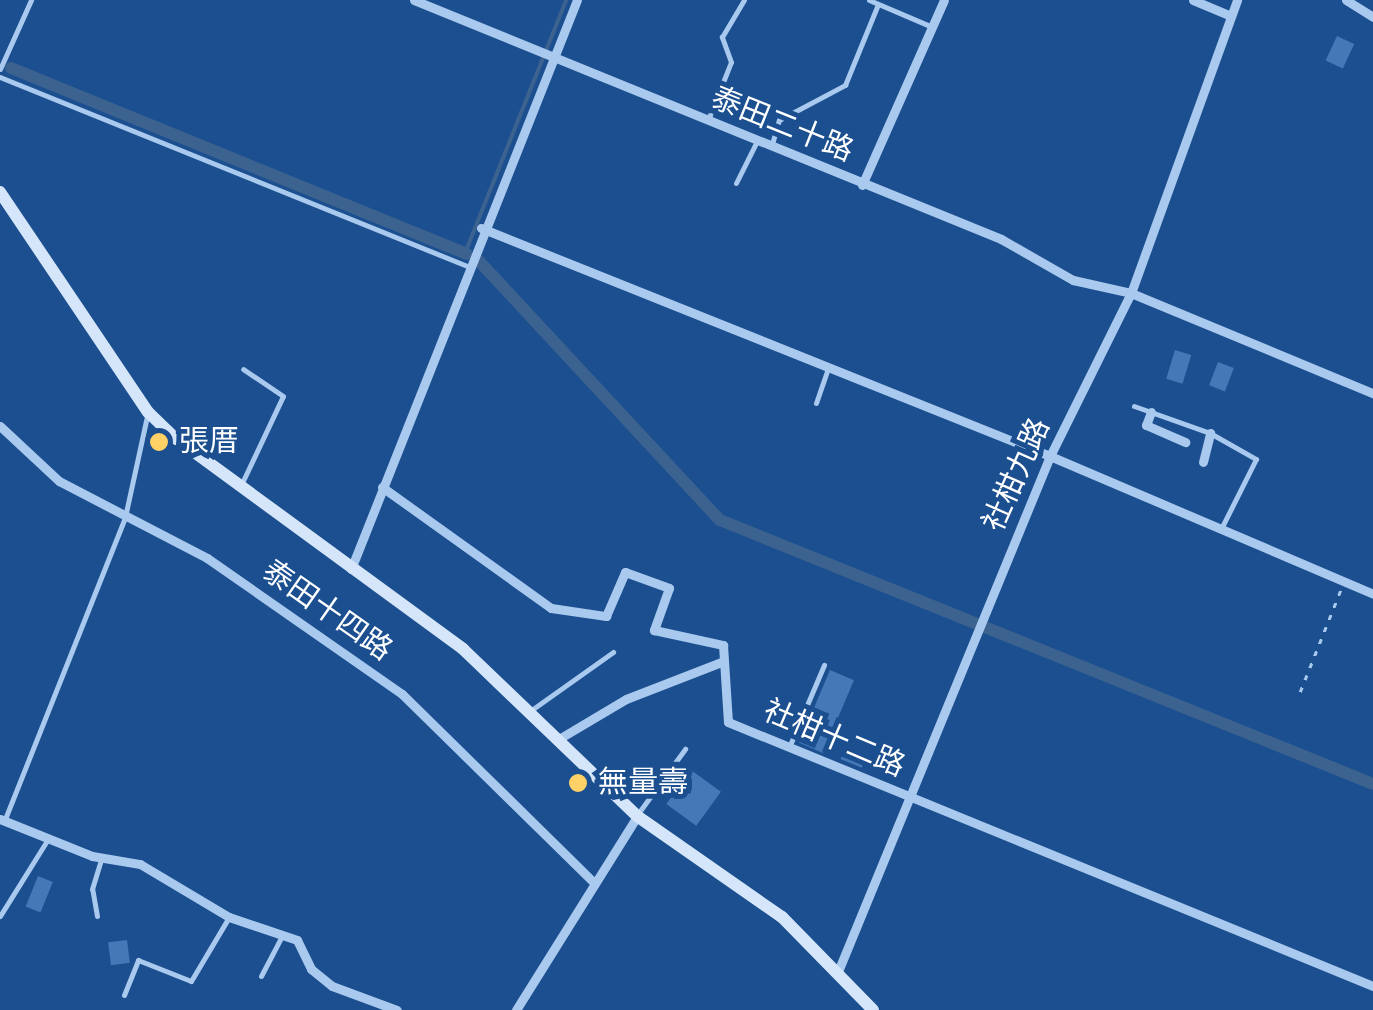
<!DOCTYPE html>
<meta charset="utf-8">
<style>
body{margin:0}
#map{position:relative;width:1373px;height:1010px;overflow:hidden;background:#1b4f8f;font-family:"Source Sans 3","Noto Sans TC",sans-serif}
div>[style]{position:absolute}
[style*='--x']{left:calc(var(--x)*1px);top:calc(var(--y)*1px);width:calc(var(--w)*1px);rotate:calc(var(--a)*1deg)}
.stream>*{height:4px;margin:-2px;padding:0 2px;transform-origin:2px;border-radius:2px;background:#3c6290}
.canal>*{height:12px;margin:-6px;padding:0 6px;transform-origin:6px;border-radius:6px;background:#3c6290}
.building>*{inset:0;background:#4478b7;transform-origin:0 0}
.path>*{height:2.5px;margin-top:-1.25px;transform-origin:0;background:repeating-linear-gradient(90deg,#a9c9ee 0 5px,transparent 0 13px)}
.lane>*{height:5px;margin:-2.5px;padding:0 2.5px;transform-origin:2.5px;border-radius:2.5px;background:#a9c9ee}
.street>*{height:9px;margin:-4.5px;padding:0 4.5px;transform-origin:4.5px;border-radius:4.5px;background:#a9c9ee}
.secondary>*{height:12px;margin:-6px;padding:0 6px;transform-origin:6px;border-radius:6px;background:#d6e6fa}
.dots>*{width:28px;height:28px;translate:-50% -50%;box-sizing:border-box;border:5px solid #1b4f8f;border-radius:50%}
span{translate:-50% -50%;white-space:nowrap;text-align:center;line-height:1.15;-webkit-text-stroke:10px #1b4f8f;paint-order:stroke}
.street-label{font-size:30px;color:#fff}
.poi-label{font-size:30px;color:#fff}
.left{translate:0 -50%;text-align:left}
</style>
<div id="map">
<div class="stream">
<div style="--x:465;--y:253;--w:272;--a:-68.2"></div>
</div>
<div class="canal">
<div style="--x:11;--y:68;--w:492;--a:22.2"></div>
<div style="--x:479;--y:261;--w:354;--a:47.1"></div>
<div style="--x:720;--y:520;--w:704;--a:22.01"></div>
</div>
<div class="building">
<div style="left:1337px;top:36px;width:19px;height:27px;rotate:25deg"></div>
<div style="left:1175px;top:350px;width:17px;height:30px;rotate:17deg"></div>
<div style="left:1218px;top:362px;width:17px;height:25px;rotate:21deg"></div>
<div style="left:830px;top:670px;width:26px;height:79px;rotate:23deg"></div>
<div style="left:846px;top:746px;width:23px;height:14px;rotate:23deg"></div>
<div style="left:691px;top:770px;width:37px;height:42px;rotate:36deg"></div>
<div style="left:38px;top:876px;width:16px;height:33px;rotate:22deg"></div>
<div style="left:127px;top:940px;width:23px;height:19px;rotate:83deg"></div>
</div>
<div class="path">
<div style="--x:1300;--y:692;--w:111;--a:-68.3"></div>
</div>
<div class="lane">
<div style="--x:869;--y:0;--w:66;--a:23.1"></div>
<div style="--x:0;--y:69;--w:76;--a:-65.8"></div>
<div style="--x:0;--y:77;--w:504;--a:22.03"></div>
<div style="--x:708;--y:120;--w:62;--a:-68.4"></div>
<div style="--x:731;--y:62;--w:27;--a:-110"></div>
<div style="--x:722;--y:37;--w:43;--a:-59.3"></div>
<div style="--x:772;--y:144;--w:25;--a:-74"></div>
<div style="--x:779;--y:120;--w:75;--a:-27.9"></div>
<div style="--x:845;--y:85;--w:87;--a:-67.8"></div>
<div style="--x:736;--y:183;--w:47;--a:-63.4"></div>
<div style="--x:816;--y:403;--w:36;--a:-71"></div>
<div style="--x:1134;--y:406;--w:81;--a:19.6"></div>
<div style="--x:1210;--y:433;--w:53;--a:29.5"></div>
<div style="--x:1256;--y:459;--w:76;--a:116.6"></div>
<div style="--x:241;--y:485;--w:98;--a:-64.7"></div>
<div style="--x:283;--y:396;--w:48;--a:-146"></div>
<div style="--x:530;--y:711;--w:102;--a:-35.4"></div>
<div style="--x:790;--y:745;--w:87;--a:-67"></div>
<div style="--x:637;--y:815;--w:82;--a:-54"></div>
<div style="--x:5;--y:819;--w:325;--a:-68.3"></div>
<div style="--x:125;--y:517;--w:103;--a:-77.7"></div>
<div style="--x:0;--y:916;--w:91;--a:-58.1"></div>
<div style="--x:97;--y:916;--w:27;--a:-100"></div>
<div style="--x:92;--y:889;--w:34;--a:-73"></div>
<div style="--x:261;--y:976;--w:47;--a:-62.4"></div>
<div style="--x:124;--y:995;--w:38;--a:-68"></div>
<div style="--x:138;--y:960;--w:57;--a:21.6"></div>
<div style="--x:191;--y:981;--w:74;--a:-59.3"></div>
</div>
<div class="street">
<div style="--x:414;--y:0;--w:634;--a:22.15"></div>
<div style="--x:1001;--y:239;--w:83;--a:29.7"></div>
<div style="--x:1073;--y:280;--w:59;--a:12.6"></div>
<div style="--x:1131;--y:293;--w:262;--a:22.5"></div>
<div style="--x:1193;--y:0;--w:41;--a:22.8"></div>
<div style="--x:1346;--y:0;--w:32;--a:32"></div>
<div style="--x:862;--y:185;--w:202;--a:-66.1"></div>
<div style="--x:481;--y:228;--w:613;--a:21.84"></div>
<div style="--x:1050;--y:456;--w:351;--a:23.1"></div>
<div style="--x:1151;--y:412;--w:14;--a:111"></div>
<div style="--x:1146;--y:425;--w:43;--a:23.6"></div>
<div style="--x:0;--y:426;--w:81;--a:43"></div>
<div style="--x:59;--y:481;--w:167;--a:27.5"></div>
<div style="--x:207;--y:558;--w:238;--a:34.9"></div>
<div style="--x:402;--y:694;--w:267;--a:44.5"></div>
<div style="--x:1203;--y:462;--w:30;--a:-76"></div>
<div style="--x:382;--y:487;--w:208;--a:35.6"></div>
<div style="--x:551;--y:608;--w:56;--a:8.3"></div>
<div style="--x:606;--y:616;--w:48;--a:-66.6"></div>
<div style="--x:625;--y:572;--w:47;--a:20"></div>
<div style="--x:669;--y:588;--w:45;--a:109.7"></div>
<div style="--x:654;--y:630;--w:71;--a:12.3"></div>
<div style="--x:723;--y:645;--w:77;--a:86.3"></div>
<div style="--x:728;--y:722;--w:697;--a:22.26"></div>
<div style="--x:351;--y:569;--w:612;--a:-68.34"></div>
<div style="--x:557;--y:740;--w:80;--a:-30.7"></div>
<div style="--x:626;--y:699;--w:105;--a:-21.2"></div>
<div style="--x:0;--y:819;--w:99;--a:21.9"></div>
<div style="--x:92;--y:856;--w:49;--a:9.5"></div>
<div style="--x:140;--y:864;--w:104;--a:30.8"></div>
<div style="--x:229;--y:917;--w:72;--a:18.7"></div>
<div style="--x:297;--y:940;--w:32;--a:64"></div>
<div style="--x:311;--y:969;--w:27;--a:39"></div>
<div style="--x:332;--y:986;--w:69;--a:20.3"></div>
<div style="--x:839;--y:969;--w:555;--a:-67.64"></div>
<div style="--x:1050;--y:456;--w:182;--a:-63.6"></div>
<div style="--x:1131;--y:293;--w:312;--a:-70.1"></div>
<div style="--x:516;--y:1010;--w:229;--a:-58"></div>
</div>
<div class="secondary">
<div style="--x:0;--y:192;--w:265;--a:56.1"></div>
<div style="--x:148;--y:412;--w:37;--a:44"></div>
<div style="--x:175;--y:438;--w:357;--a:36.2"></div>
<div style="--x:463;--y:649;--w:241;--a:43.8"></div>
<div style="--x:637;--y:816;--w:177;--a:34.9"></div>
<div style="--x:782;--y:917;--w:130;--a:45.6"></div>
</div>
<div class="dots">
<div style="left:159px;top:442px;background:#ffd166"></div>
<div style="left:578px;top:783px;background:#ffd166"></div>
</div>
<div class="street-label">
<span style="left:782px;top:125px;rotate:22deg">泰田二十路</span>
<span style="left:1017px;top:475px;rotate:-66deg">社柑九路</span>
<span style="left:327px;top:611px;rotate:35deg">泰田十四路</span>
<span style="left:834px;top:739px;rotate:23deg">社柑十二路</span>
</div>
<div class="poi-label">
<span class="left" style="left:179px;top:442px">張厝</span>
<span class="left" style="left:598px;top:783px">無量壽</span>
</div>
</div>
